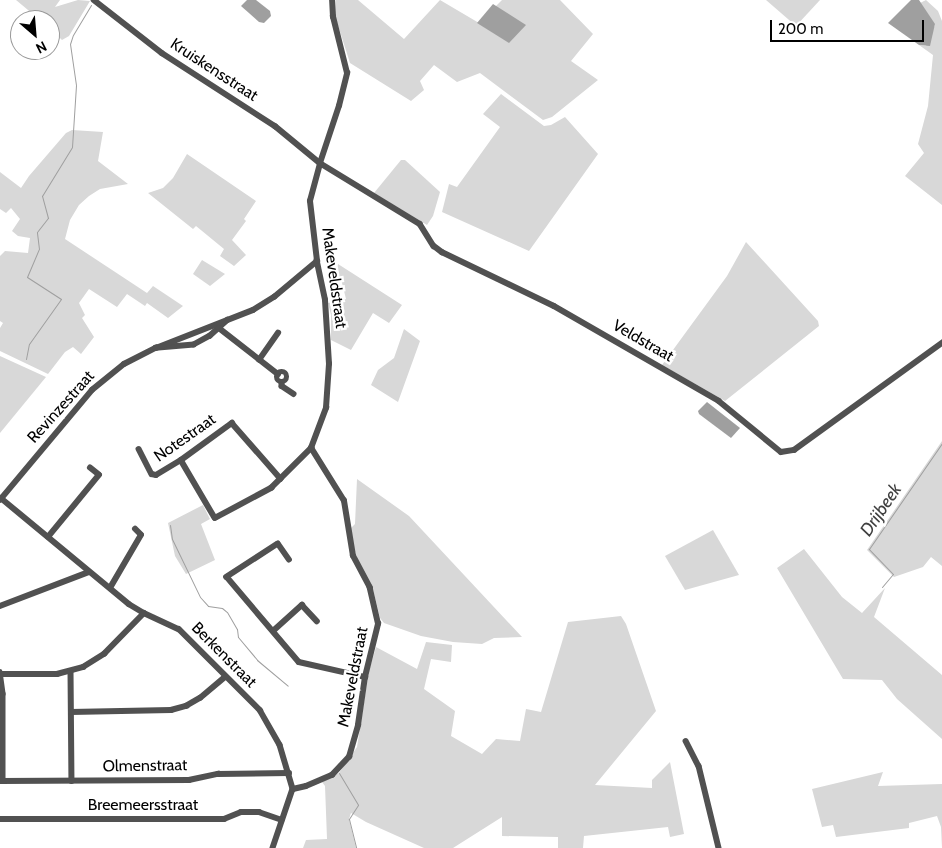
<!DOCTYPE html>
<style>
body{margin:0}
#map{position:relative;width:942px;height:848px;overflow:hidden;background:#fff;font-family:Cabin,sans-serif}
div>[style]{position:absolute}
[style*='--x']{left:calc(var(--x)*1px);top:calc(var(--y)*1px);width:calc(var(--w)*1px);rotate:calc(var(--a)*1deg)}
.green>*{inset:0;background:#d8d8d8}
.water>*{inset:0;background:#9f9f9f}
.stream>*{height:1px;margin:-0.5px;padding:0 0.5px;transform-origin:0.5px;border-radius:0.5px;background:#9f9f9f}
.street>*{height:5.5px;margin:-2.75px;padding:0 2.75px;transform-origin:2.75px;border-radius:2.75px;background:#515151}
.street>.ring{margin:-2.75px;padding:0;box-sizing:content-box;background:none;border:5.5px solid #515151;border-radius:50%}
span{translate:-50% -50%;white-space:nowrap;text-align:center;line-height:1.15;-webkit-text-stroke:5px #fff;paint-order:stroke}
.street-label{font-size:16px;color:#000}
.water-label{font-size:18px;color:#404040;font-style:italic}
.north{position:absolute;left:10px;top:10px;width:50px;height:50px;box-sizing:border-box;background:#fff;border:1px solid #999;border-radius:50%;rotate:153deg;font-size:14px;font-weight:700;line-height:20px;text-align:center;color:#000}
.north::after{content:'';display:block;margin:auto;width:18px;height:22px;background:#000;clip-path:polygon(50% 0,100% 100%,50% 72%,0 100%)}
.scale{position:absolute;left:770px;top:20px;width:154px;height:22px;box-sizing:border-box;border:2px solid #000;border-top:0;padding-left:6px;font-size:15px;line-height:18px;white-space:nowrap;color:#000;-webkit-text-stroke:4px #fff;paint-order:stroke}
</style>
<div id="map">
<div class="green">
<div style="clip-path:polygon(16px 0,60px 0,55px 7px,78px 0,90px 1px,69px 36px,62px 40px,50px 28px,50px 20px,40px 20px)"></div>
<div style="clip-path:polygon(336px 0,358px 0,404px 39px,440px 0,479px 23px,502px 0,560px 0,593px 34px,571px 61px,598px 80px,552px 117px,543px 120px,480px 73px,457px 82px,434px 65px,420px 81px,424px 90px,411px 101px,350px 63px,335px 16px)"></div>
<div style="clip-path:polygon(766px 0,820px 0,796px 26px)"></div>
<div style="clip-path:polygon(926px 0,938px 11px,942px 21px,942px 205px,905px 176px,924px 153px,918px 144px,928px 106px,933px 55px,919px 45px,926px 46px,935px 25px,920px 3px)"></div>
<div style="clip-path:polygon(501px 94px,544px 126px,551px 125px,565px 117px,598px 154px,529px 251px,442px 212px,449px 184px,457px 187px,500px 127px,483px 114px)"></div>
<div style="clip-path:polygon(72px 130px,103px 132px,98px 161px,128px 184px,100px 189px,89px 196px,79px 205px,70px 220px,65px 239px,147px 293px,153px 286px,183px 306px,168px 318px,147px 303px,145px 306px,127px 294px,117px 307px,89px 289px,79px 303px,85px 315px,82px 318px,94px 337px,81px 354px,73px 347px,65px 352px,48px 374px,0 351px,0 328px,3px 323px,0 321px,0 256px,5px 251px,28px 253px,30px 238px,18px 236px,12px 231px,20px 219px,11px 208px,6px 213px,0 209px,0 172px,21px 188px,29px 176px,66px 133px)"></div>
<div style="clip-path:polygon(187px 154px,256px 201px,244px 219px,246px 221px,232px 240px,246px 255px,234px 266px,220px 256px,224px 249px,196px 226px,193px 229px,148px 193px,163px 188px,173px 178px)"></div>
<div style="clip-path:polygon(401px 160px,405px 160px,440px 192px,433px 216px,427px 225px,374px 193px)"></div>
<div style="clip-path:polygon(746px 242px,818px 321px,819px 326px,725px 401px,662px 365px,727px 276px)"></div>
<div style="clip-path:polygon(202px 260px,225px 274px,210px 286px,193px 274px)"></div>
<div style="clip-path:polygon(338px 264px,402px 305px,389px 323px,373px 313px,351px 350px,331px 340px,331px 315px,328px 303px,346px 299px,341px 279px,335px 274px)"></div>
<div style="clip-path:polygon(404px 329px,420px 341px,398px 402px,371px 385px,378px 370px,394px 358px)"></div>
<div style="clip-path:polygon(0 356px,46px 377px,0 433px)"></div>
<div style="clip-path:polygon(942px 441px,942px 566px,931px 557px,923px 567px,894px 577px,867px 550px)"></div>
<div style="clip-path:polygon(357px 479px,409px 516px,522px 637px,494px 638px,482px 644px,453px 642px,421px 636px,384px 623px,380px 618px,373px 589px,358px 562px,354px 548px,351px 528px,355px 524px)"></div>
<div style="clip-path:polygon(203px 505px,210px 519px,201px 524px,215px 560px,186px 574px,175px 556px,168px 523px)"></div>
<div style="clip-path:polygon(713px 530px,739px 575px,685px 590px,665px 556px)"></div>
<div style="clip-path:polygon(804px 549px,842px 597px,862px 613px,885px 588px,874px 617px,942px 675px,942px 739px,897px 699px,882px 680px,843px 679px,777px 568px)"></div>
<div style="clip-path:polygon(621px 616px,626px 624px,656px 711px,595px 785px,652px 788px,652px 780px,670px 762px,684px 834px,670px 837px,668px 827px,584px 836px,583px 848px,558px 848px,558px 837px,502px 836px,502px 817px,453px 848px,424px 848px,366px 822px,351px 813px,349px 819px,356px 848px,303px 848px,306px 840px,327px 839px,325px 786px,322px 782px,339px 773px,357px 747px,369px 671px,376px 647px,417px 669px,426px 642px,452px 645px,451px 662px,431px 659px,424px 689px,455px 711px,451px 736px,482px 754px,496px 739px,520px 741px,526px 709px,541px 712px,568px 622px)"></div>
<div style="clip-path:polygon(883px 772px,878px 786px,942px 784px,942px 848px,941px 827px,937px 816px,909px 823px,909px 828px,836px 837px,833px 825px,822px 827px,812px 789px)"></div>
</div>
<div class="water">
<div style="clip-path:polygon(247px 0,256px 0,270px 11px,271px 16px,264px 23px,259px 22px,241px 6px)"></div>
<div style="clip-path:polygon(911px 0,919px 0,935px 24px,930px 46px,919px 45px,888px 23px)"></div>
<div style="clip-path:polygon(493px 4px,526px 25px,509px 43px,477px 23px)"></div>
<div style="clip-path:polygon(707px 402px,740px 428px,731px 438px,699px 414px,698px 411px)"></div>
</div>
<div class="stream">
<div style="--x:26;--y:359;--w:15;--a:-79"></div>
<div style="--x:29;--y:344;--w:55;--a:-54.6"></div>
<div style="--x:61;--y:299;--w:40;--a:-147.1"></div>
<div style="--x:27;--y:277;--w:30;--a:-67"></div>
<div style="--x:39;--y:249;--w:17;--a:-97"></div>
<div style="--x:37;--y:232;--w:18;--a:-52"></div>
<div style="--x:48;--y:218;--w:23;--a:-105"></div>
<div style="--x:42;--y:196;--w:57;--a:-58.5"></div>
<div style="--x:72;--y:147;--w:62;--a:-86.3"></div>
<div style="--x:76;--y:85;--w:41;--a:-98.3"></div>
<div style="--x:70;--y:44;--w:9;--a:-72"></div>
<div style="--x:73;--y:35;--w:35;--a:-59"></div>
<div style="--x:170;--y:525;--w:14;--a:82"></div>
<div style="--x:172;--y:539;--w:64;--a:64.2"></div>
<div style="--x:200;--y:597;--w:12;--a:48"></div>
<div style="--x:208;--y:606;--w:14;--a:8"></div>
<div style="--x:222;--y:608;--w:6;--a:39"></div>
<div style="--x:227;--y:612;--w:20;--a:60"></div>
<div style="--x:237;--y:629;--w:8;--a:83"></div>
<div style="--x:238;--y:637;--w:30;--a:50"></div>
<div style="--x:257;--y:660;--w:40;--a:40"></div>
<div style="--x:882;--y:587;--w:17;--a:-50"></div>
<div style="--x:893;--y:574;--w:35;--a:-134"></div>
<div style="--x:869;--y:549;--w:129;--a:-55.4"></div>
<div style="--x:339;--y:773;--w:37;--a:59"></div>
<div style="--x:358;--y:805;--w:17;--a:123"></div>
<div style="--x:349;--y:819;--w:30;--a:76"></div>
</div>
<div class="street">
<div style="--x:94;--y:0;--w:86;--a:37.9"></div>
<div style="--x:162;--y:53;--w:135;--a:32.9"></div>
<div style="--x:275;--y:126;--w:58;--a:39.4"></div>
<div style="--x:320;--y:163;--w:117;--a:31.4"></div>
<div style="--x:420;--y:224;--w:26;--a:58"></div>
<div style="--x:434;--y:246;--w:10;--a:37"></div>
<div style="--x:442;--y:252;--w:124;--a:25.7"></div>
<div style="--x:554;--y:306;--w:190;--a:29.9"></div>
<div style="--x:719;--y:401;--w:80;--a:39.4"></div>
<div style="--x:781;--y:452;--w:13;--a:-9"></div>
<div style="--x:794;--y:450;--w:183;--a:-35.9"></div>
<div style="--x:228;--y:320;--w:24;--a:138"></div>
<div style="--x:210;--y:336;--w:18;--a:151"></div>
<div style="--x:194;--y:345;--w:38;--a:175"></div>
<div style="--x:156;--y:348;--w:104;--a:-21.4"></div>
<div style="--x:253;--y:310;--w:25;--a:-32"></div>
<div style="--x:274;--y:297;--w:56;--a:-39.9"></div>
<div style="--x:219;--y:328;--w:75;--a:37.9"></div>
<div style="--x:259;--y:360;--w:33;--a:-55"></div>
<div class="ring" style="left:277px;top:372px;width:4.5px;height:4.5px"></div>
<div style="--x:282;--y:382;--w:4;--a:90"></div>
<div style="--x:282;--y:386;--w:14;--a:34"></div>
<div style="--x:139;--y:449;--w:28;--a:63"></div>
<div style="--x:152;--y:474;--w:4;--a:14"></div>
<div style="--x:156;--y:475;--w:29;--a:-31"></div>
<div style="--x:181;--y:460;--w:63;--a:-36"></div>
<div style="--x:232;--y:423;--w:74;--a:48.8"></div>
<div style="--x:181;--y:460;--w:67;--a:59.6"></div>
<div style="--x:215;--y:518;--w:64;--a:-28.2"></div>
<div style="--x:271;--y:488;--w:57;--a:-45"></div>
<div style="--x:1;--y:498;--w:166;--a:39.6"></div>
<div style="--x:129;--y:604;--w:17;--a:31"></div>
<div style="--x:144;--y:613;--w:38;--a:25"></div>
<div style="--x:179;--y:629;--w:115;--a:45"></div>
<div style="--x:260;--y:710;--w:40;--a:60.3"></div>
<div style="--x:280;--y:745;--w:46;--a:73.5"></div>
<div style="--x:293;--y:789;--w:62;--a:108.7"></div>
<div style="--x:0;--y:500;--w:143;--a:-50.1"></div>
<div style="--x:92;--y:390;--w:41;--a:-39.1"></div>
<div style="--x:124;--y:364;--w:36;--a:-27"></div>
<div style="--x:48;--y:537;--w:80;--a:-50.6"></div>
<div style="--x:99;--y:475;--w:11;--a:-142"></div>
<div style="--x:289;--y:560;--w:19;--a:-125"></div>
<div style="--x:278;--y:544;--w:61;--a:147.1"></div>
<div style="--x:227;--y:577;--w:111;--a:49.7"></div>
<div style="--x:299;--y:662;--w:68;--a:12.8"></div>
<div style="--x:110;--y:588;--w:61;--a:-59.7"></div>
<div style="--x:141;--y:535;--w:8;--a:-135"></div>
<div style="--x:0;--y:606;--w:95;--a:-20.9"></div>
<div style="--x:273;--y:631;--w:39;--a:-42"></div>
<div style="--x:302;--y:605;--w:22;--a:47"></div>
<div style="--x:71;--y:671;--w:110;--a:89.5"></div>
<div style="--x:0;--y:672;--w:22;--a:82"></div>
<div style="--x:3;--y:694;--w:87;--a:90"></div>
<div style="--x:1;--y:674;--w:56;--a:0"></div>
<div style="--x:57;--y:674;--w:27;--a:-15"></div>
<div style="--x:83;--y:667;--w:25;--a:-32"></div>
<div style="--x:104;--y:654;--w:57;--a:-45.7"></div>
<div style="--x:71;--y:712;--w:100;--a:-1.1"></div>
<div style="--x:171;--y:710;--w:16;--a:-15"></div>
<div style="--x:186;--y:706;--w:16;--a:-30"></div>
<div style="--x:200;--y:698;--w:33;--a:-40"></div>
<div style="--x:686;--y:741;--w:28;--a:63"></div>
<div style="--x:699;--y:766;--w:84;--a:76.3"></div>
<div style="--x:0;--y:781;--w:189;--a:-0.3"></div>
<div style="--x:189;--y:780;--w:30;--a:-12"></div>
<div style="--x:218;--y:774;--w:71;--a:-0.8"></div>
<div style="--x:293;--y:789;--w:13;--a:-13"></div>
<div style="--x:306;--y:786;--w:28;--a:-23"></div>
<div style="--x:332;--y:775;--w:25;--a:-47"></div>
<div style="--x:349;--y:757;--w:33;--a:-74"></div>
<div style="--x:358;--y:725;--w:49;--a:-81.7"></div>
<div style="--x:365;--y:677;--w:55;--a:-76.2"></div>
<div style="--x:378;--y:624;--w:37;--a:-103"></div>
<div style="--x:370;--y:588;--w:36;--a:-118"></div>
<div style="--x:353;--y:556;--w:56;--a:-99.3"></div>
<div style="--x:344;--y:501;--w:62;--a:-121.9"></div>
<div style="--x:311;--y:448;--w:43;--a:-69.4"></div>
<div style="--x:326;--y:408;--w:44;--a:-86.1"></div>
<div style="--x:329;--y:364;--w:64;--a:-93.6"></div>
<div style="--x:325;--y:300;--w:40;--a:-102"></div>
<div style="--x:317;--y:261;--w:60;--a:-96.7"></div>
<div style="--x:310;--y:201;--w:39;--a:-75"></div>
<div style="--x:320;--y:163;--w:60;--a:-71.6"></div>
<div style="--x:339;--y:106;--w:34;--a:-76"></div>
<div style="--x:347;--y:73;--w:58;--a:-104"></div>
<div style="--x:333;--y:17;--w:17;--a:-93"></div>
<div style="--x:0;--y:819;--w:224;--a:0"></div>
<div style="--x:224;--y:819;--w:18;--a:-22"></div>
<div style="--x:241;--y:812;--w:18;--a:0"></div>
<div style="--x:259;--y:812;--w:24;--a:19"></div>
</div>
<div class="street-label">
<span style="left:214px;top:70px;rotate:33deg">Kruiskensstraat</span>
<span style="left:334px;top:278px;rotate:82deg">Makeveldstraat</span>
<span style="left:643px;top:341px;rotate:30deg">Veldstraat</span>
<span style="left:61px;top:407px;rotate:-48deg">Revinzestraat</span>
<span style="left:185px;top:438px;rotate:-35deg">Notestraat</span>
<span style="left:224px;top:655px;rotate:45deg">Berkenstraat</span>
<span style="left:353px;top:677px;rotate:-79deg">Makeveldstraat</span>
<span style="left:145px;top:766px;rotate:-1deg">Olmenstraat</span>
<span style="left:143px;top:805px">Breemeersstraat</span>
</div>
<div class="water-label">
<span style="left:881px;top:510px;rotate:-56deg">Drijbeek</span>
</div>
<div class="north">N</div>
<div class="scale">200 m</div>
</div>
